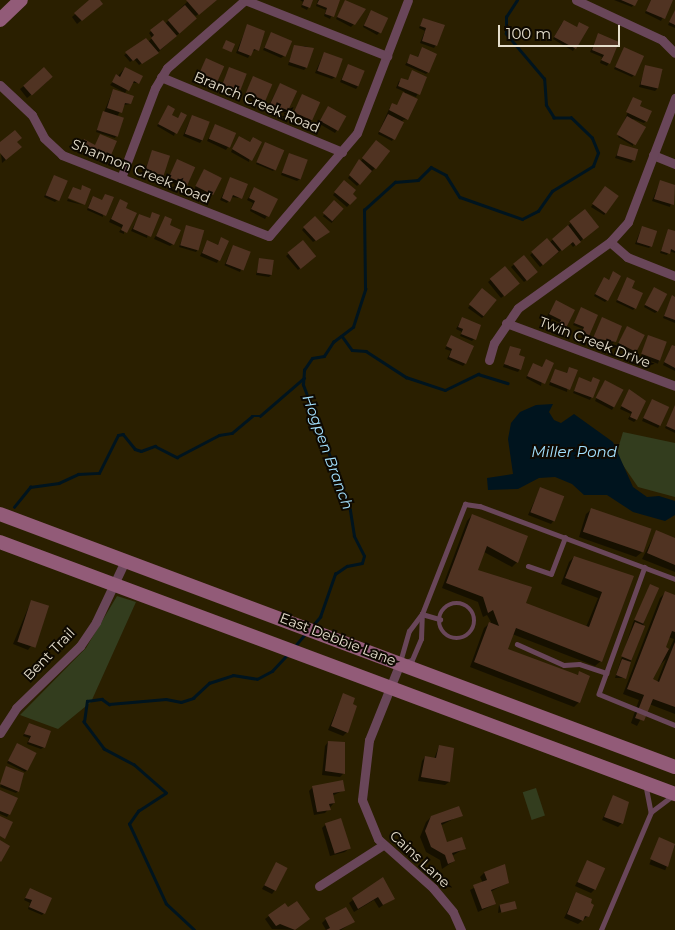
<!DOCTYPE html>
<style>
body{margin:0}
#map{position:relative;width:675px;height:930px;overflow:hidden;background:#2a1f00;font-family:Montserrat,sans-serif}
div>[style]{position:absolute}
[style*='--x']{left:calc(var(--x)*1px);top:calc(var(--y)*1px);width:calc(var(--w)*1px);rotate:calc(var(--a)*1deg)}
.green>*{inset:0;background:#333d1e;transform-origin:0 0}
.water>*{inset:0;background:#00141e}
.shadow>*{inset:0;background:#0007;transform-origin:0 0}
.stream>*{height:2.5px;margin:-1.25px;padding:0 1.25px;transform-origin:1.25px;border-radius:1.25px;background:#00141e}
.building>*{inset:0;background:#503322;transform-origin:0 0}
.service>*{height:4.5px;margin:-2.25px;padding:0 2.25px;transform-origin:2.25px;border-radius:2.25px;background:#694659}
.service>.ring{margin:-2.25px;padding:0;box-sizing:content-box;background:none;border:4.5px solid #694659;border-radius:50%}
.minor>*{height:9px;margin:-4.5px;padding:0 4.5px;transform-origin:4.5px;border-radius:4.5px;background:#694659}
.secondary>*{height:14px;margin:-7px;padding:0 7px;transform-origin:7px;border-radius:7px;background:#925b78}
span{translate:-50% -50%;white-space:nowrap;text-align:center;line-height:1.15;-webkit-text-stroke:4px #0e0901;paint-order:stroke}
.street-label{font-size:14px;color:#e5decc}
.water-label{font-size:15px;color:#a4e1fe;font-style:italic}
.scale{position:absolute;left:498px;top:25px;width:122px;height:22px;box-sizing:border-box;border:2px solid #e5decc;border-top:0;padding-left:6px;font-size:15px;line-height:18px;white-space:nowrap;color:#e5decc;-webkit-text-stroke:4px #0e0901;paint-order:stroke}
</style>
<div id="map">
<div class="green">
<div style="clip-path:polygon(623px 432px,675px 443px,675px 497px,638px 487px,616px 455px)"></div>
<div style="clip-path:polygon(117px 596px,136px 602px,91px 702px,58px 729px,20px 715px,86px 648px)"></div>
<div style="left:536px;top:788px;width:29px;height:14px;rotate:72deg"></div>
</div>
<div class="water">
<div style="clip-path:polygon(553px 404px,549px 412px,554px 420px,561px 423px,574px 414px,613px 442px,633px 487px,647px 497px,659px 496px,675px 501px,675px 515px,665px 521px,633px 512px,607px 495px,584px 495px,572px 484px,555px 477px,539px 478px,518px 489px,488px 490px,487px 478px,513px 474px,508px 439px,511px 423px,520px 412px,536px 405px)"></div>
</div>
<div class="shadow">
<div style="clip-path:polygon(91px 0,98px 0,97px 7px,77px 24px,72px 17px)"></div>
<div style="clip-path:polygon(189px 0,214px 0,196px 16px,187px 10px,195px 19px,155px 55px,139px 65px,134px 59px,130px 62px,124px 55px,148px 42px,152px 38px,149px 33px,163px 21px,165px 24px)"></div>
<div style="clip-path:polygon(300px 0,312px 0,307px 10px,301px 7px,303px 2px)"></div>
<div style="clip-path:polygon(318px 0,339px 0,330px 19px,324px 16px,326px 10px,316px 6px)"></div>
<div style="clip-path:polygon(614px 0,636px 0,632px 7px)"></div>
<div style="clip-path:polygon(651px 0,672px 0,661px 21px,645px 13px)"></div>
<div style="clip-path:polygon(346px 1px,354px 24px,351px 27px,336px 19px)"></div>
<div style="clip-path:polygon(675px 11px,675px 28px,668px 25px)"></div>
<div style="clip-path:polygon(369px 14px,380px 32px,377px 35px,363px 27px)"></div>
<div style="clip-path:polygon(423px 19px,436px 45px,434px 48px,420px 43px,425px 31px,419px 28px)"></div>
<div style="clip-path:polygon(562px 23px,576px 28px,580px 23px,587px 28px,573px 51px,553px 39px)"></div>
<div style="clip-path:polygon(247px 26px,257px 50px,252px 51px,248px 58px,236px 53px)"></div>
<div style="clip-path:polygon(271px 34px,284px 56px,281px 58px,263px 50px)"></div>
<div style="clip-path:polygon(599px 34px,609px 63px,607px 66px,600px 63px,602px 57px,590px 52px)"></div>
<div style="clip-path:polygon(305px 46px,312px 49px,306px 68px,304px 70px,288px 65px,293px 49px)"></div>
<div style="clip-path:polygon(422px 48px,428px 72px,426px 74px,405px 65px,411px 56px,417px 58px)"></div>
<div style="clip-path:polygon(625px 48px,634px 75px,632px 77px,614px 69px)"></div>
<div style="clip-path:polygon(324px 53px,335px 77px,332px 79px,315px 73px)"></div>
<div style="clip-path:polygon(206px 60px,214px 84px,212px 86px,196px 79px)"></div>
<div style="clip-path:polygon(348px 66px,358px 86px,356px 89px,340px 82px)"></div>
<div style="clip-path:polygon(646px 66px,658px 88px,655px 91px,639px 87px)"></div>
<div style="clip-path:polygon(125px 68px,138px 83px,131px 83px,125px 93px,110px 85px)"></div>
<div style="clip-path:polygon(229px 68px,239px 91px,237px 93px,221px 87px)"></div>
<div style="clip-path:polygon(413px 72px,426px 77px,416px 97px,406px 93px,407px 119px,403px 120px,392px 141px,378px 134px,390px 107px,397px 106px,405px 92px,396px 88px,399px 81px,407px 81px)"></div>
<div style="clip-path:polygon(254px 78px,263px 101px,261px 104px,244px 96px)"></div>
<div style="clip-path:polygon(48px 81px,27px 98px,20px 89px,24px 86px)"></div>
<div style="clip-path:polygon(280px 84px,287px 109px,285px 111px,268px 107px)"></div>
<div style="clip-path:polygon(113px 90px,130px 104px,123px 105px,117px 117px,123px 119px,115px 138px,96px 132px)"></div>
<div style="clip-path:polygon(303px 96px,312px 120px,310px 122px,294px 116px)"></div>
<div style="clip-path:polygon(633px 99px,646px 121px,644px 123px,633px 119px,633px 146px,618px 137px)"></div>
<div style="clip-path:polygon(168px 107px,170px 116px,177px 119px,181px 114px,174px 136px,157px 126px)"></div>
<div style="clip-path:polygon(328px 108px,337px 130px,335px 133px,318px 123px)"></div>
<div style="clip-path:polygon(192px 116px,202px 140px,200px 143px,183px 136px)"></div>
<div style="clip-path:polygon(216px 125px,228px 147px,226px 150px,207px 141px)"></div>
<div style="clip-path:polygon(100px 136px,108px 159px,106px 161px,79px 150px,84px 141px,95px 146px)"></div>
<div style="clip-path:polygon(253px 138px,249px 162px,231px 152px,237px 140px,249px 143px)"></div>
<div style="clip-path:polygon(16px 142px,16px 151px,2px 163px,0 144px)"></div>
<div style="clip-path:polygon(265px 144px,275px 169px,273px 171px,256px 164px)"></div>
<div style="clip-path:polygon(374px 144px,375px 168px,357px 186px,348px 178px)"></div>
<div style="clip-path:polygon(621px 145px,633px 160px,631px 163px,615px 158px)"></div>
<div style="clip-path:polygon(152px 152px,163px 175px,160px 177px,144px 172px)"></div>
<div style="clip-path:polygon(289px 155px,300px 179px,297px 181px,281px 175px)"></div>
<div style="clip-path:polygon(177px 160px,186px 184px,184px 186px,168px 179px)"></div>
<div style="left:204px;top:170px;width:18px;height:21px;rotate:27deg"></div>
<div style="clip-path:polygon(55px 176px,57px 200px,55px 202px,44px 197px)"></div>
<div style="clip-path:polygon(231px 179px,241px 198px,231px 197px,227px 203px,220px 200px)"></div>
<div style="clip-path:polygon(344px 182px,355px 198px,347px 207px,333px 195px)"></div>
<div style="clip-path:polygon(660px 182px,675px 187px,670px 207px,652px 201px)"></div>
<div style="clip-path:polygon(254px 189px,276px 200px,265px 219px,250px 211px,253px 203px,247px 200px)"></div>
<div style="clip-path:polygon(603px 190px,606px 213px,604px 215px,591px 207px)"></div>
<div style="clip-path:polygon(68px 199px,83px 205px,67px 201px)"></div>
<div style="clip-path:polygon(91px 200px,102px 201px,103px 217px,87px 210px)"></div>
<div style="clip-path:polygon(120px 201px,124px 208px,124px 234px,119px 232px,122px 228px,109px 222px)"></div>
<div style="left:334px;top:202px;width:11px;height:18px;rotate:38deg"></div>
<div style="clip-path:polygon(153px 213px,147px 238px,131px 231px,140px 215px,149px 219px)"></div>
<div style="clip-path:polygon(315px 217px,326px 234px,313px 242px,302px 230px)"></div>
<div style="clip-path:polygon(166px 218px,173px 244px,170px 246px,154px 239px)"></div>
<div style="clip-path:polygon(571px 223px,598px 227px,573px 247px,570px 243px,540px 267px,530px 255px,547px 240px,549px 243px)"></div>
<div style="clip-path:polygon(187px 227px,198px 249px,196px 252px,179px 247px)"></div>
<div style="clip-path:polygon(642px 227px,651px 246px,649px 248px,635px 244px)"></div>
<div style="clip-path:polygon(669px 230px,675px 232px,675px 253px,669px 251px,667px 255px,660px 253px)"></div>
<div style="clip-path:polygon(221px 239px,227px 242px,217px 263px,200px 256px,207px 242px,217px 246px)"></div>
<div style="clip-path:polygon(303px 242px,312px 258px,298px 270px,286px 256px)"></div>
<div style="left:233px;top:246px;width:17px;height:21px;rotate:24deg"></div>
<div style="clip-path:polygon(523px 257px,534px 274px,524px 282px,511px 267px)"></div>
<div style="clip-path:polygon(260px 259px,271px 275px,269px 277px,256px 275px)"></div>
<div style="clip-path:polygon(505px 268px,516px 286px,501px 298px,488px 282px)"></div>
<div style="clip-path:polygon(613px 273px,607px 300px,605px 302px,594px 296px,602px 281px,608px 281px)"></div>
<div style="clip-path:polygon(627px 279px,635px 308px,633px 310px,616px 302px)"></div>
<div style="clip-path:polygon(654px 289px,658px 311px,655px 313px,644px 307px)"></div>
<div style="clip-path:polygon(480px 292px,484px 316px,482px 318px,468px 308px)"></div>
<div style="clip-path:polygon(672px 297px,675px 298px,675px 323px,663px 318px)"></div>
<div style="clip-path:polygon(556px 302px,565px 327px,562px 329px,558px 327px,560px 323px,547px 316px)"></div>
<div style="clip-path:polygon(581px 309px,588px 335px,586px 337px,580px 335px,583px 329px,573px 325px)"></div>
<div style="clip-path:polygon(602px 318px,615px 341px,612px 344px,592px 340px)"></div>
<div style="clip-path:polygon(462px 319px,474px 339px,472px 341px,460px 336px,462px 332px,456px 329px)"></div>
<div style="left:627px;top:327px;width:18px;height:21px;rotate:27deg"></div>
<div style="clip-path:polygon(451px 337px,465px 364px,463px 366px,447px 359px,451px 351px,445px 349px)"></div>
<div style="left:648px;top:337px;width:18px;height:22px;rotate:19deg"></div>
<div style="clip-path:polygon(511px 347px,520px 369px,518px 372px,503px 367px)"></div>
<div style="clip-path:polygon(675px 348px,675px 371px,663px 365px,670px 349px)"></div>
<div style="clip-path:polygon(546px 360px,541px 386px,526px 378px,533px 364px,541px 368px)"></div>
<div style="clip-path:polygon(569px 368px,567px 392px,549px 385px,555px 370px,566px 374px)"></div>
<div style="clip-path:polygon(580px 379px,590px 383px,594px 379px,599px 381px,590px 400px,573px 393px)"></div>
<div style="clip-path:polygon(603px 384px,623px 391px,612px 410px,595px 401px)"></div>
<div style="clip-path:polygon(629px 391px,636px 420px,634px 422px,628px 419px,631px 414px,620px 409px)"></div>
<div style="clip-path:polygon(652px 400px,660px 425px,658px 428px,642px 421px)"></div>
<div style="clip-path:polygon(674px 410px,675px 410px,675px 433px,665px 428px)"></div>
<div style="clip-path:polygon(540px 489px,554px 520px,551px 524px,528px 515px)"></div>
<div style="clip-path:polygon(592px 509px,642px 552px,636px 557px,579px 537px,586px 514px)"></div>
<div style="clip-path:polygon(472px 515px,517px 562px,512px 567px,484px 552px,477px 571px,525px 604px,586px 627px,598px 598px,561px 584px,569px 562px,574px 557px,633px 577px,601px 661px,595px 666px,512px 634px,506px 649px,576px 676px,580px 673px,579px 702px,574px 707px,470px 667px,484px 628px,491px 622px,487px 615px,483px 617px,478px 602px,442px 588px,467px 521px)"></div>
<div style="clip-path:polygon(656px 532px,675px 539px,675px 572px,642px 559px)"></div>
<div style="clip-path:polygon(650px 586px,644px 623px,625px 678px,615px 678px,633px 623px)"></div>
<div style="clip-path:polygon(evenodd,665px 593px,675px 597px,675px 714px,649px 704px,637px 726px,631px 723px,639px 700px,623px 694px,660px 598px,665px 593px,668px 637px,674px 639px,669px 650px,664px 648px,668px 637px,665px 593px,666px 659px,657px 682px,652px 680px,657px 668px,666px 659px)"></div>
<div style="clip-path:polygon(31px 601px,31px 646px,28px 650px,13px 644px)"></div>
<div style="clip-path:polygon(343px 695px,347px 732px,343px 736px,328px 730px)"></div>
<div style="clip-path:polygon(29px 724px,44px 747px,41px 749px,27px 744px,29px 738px,23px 736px)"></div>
<div style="clip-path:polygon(328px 742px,345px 756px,344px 773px,340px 777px,322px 775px,325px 746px)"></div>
<div style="clip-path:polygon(439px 746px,449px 782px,445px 785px,418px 781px,422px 761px,425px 757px,434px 759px)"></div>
<div style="clip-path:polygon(15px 747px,27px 770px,25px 772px,7px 763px)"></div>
<div style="clip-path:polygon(7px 767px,18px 791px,16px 793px,0 787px)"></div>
<div style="clip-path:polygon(313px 787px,344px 790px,332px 796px,334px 803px,325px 813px,314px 815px,309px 791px)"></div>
<div style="clip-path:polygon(0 791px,9px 814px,7px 817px,0 814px)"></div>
<div style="clip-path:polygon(613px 797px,622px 823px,618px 827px,602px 820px)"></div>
<div style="clip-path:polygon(461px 815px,440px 826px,447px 844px,465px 848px,452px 856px,454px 861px,442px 869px,440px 860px,426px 852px,420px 837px,426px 822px,431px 817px)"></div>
<div style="clip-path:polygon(325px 825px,349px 848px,345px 852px,330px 856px,322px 828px)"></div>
<div style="left:659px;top:839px;width:17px;height:27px;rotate:21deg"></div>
<div style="clip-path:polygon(587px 862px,595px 889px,591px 893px,575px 886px)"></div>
<div style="clip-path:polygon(277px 863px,275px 890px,272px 894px,262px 889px)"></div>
<div style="clip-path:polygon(504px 866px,507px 883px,490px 892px,495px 904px,478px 912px,470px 890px,483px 883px,480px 877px,484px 873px)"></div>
<div style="clip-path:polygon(382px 878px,393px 898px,379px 908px,374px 900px,354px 912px,349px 903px)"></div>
<div style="clip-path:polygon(30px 890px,44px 913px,42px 915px,28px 909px,30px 903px,24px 900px)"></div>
<div style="clip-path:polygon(576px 894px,588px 916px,578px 924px,564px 918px)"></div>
<div style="clip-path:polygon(499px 905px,516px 908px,498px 913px)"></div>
<div style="clip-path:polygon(269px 916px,309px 919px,295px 930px,272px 929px,265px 919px)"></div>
<div style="clip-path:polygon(326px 919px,353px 922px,341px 930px,326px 930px,322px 923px)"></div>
</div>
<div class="stream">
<div style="--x:342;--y:336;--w:17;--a:54"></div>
<div style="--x:352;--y:350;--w:14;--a:4"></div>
<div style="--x:366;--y:351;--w:48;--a:33"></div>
<div style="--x:406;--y:377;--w:41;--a:18.4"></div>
<div style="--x:445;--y:390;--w:37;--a:-26"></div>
<div style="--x:478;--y:374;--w:31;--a:17"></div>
<div style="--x:14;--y:507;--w:26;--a:-51"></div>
<div style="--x:30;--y:487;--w:29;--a:-8"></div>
<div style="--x:59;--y:483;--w:21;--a:-25"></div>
<div style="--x:78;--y:474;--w:21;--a:-3"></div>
<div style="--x:99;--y:473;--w:42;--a:-63.4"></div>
<div style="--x:118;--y:435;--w:5;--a:-11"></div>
<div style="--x:123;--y:434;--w:19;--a:51"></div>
<div style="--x:135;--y:449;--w:6;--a:18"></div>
<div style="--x:141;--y:451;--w:15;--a:-20"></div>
<div style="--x:155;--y:446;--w:25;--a:27"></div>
<div style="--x:177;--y:457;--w:47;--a:-27.6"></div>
<div style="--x:219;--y:435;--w:13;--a:-9"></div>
<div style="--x:232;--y:433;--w:26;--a:-40"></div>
<div style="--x:252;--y:416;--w:8;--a:0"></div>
<div style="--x:260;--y:416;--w:58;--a:-40.8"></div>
<div style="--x:313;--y:625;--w:11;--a:-49"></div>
<div style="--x:320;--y:617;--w:46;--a:-70.8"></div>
<div style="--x:335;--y:574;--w:14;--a:-34"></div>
<div style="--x:347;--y:566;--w:15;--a:-11"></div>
<div style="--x:362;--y:563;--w:7;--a:-74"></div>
<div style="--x:364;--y:556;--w:22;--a:-117"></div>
<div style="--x:354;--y:536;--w:26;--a:-99"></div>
<div style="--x:350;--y:510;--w:134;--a:-110.6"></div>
<div style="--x:303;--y:385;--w:15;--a:-86"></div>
<div style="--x:304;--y:370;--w:14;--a:-56"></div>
<div style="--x:312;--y:358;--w:12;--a:-9"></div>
<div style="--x:324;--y:356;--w:17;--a:-57"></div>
<div style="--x:333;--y:342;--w:25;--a:-37"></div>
<div style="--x:353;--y:327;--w:40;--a:-72"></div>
<div style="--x:365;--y:289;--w:79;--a:-90.7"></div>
<div style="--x:364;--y:210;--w:42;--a:-42.1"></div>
<div style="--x:395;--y:182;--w:23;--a:-5"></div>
<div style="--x:418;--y:180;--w:18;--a:-45"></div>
<div style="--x:431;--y:167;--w:17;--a:28"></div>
<div style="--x:446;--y:175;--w:26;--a:58"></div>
<div style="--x:460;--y:197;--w:66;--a:19.5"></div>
<div style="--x:522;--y:219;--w:18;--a:-27"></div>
<div style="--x:538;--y:211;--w:24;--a:-55"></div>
<div style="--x:552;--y:191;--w:48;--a:-31.4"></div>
<div style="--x:593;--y:166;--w:14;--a:-69"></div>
<div style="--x:598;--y:153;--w:16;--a:-112"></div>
<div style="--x:592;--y:138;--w:29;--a:-136"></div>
<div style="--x:571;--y:118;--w:17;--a:180"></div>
<div style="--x:554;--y:118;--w:15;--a:-122"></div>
<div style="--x:546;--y:105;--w:26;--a:-94"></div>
<div style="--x:544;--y:79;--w:59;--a:-130.2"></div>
<div style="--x:506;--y:34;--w:17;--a:-90"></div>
<div style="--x:506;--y:17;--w:20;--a:-57"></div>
<div style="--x:295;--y:646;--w:17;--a:-50"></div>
<div style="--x:194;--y:930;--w:38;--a:-137"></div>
<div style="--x:166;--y:904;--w:88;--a:-114.8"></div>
<div style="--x:129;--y:824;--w:16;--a:-55"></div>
<div style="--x:138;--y:811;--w:33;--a:-33"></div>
<div style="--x:166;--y:793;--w:43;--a:-138.8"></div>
<div style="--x:134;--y:765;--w:34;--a:-152"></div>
<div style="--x:104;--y:749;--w:34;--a:-127"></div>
<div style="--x:84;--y:722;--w:21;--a:-82"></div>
<div style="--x:87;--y:701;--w:15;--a:-8"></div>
<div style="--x:102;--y:699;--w:9;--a:36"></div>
<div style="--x:109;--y:704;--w:57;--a:-5"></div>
<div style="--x:166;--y:699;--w:15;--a:11"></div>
<div style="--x:181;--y:702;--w:13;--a:-18"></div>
<div style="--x:193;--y:698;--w:22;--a:-43"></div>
<div style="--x:209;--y:683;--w:25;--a:-18"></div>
<div style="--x:233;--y:675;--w:24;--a:9"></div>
<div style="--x:257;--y:679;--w:17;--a:-28"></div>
<div style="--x:272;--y:671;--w:23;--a:-47"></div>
</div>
<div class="building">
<div style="clip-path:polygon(89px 0,100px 0,103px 4px,82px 21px,74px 13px)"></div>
<div style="clip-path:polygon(186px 0,217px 0,199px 15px)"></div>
<div style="clip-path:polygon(304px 0,313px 0,310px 8px,302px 5px)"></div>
<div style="clip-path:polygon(319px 0,340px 0,334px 17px,325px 14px,327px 8px,317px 4px)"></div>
<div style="clip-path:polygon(345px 0,366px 9px,355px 25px,337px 17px)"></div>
<div style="clip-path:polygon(621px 0,638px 0,635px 6px)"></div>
<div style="clip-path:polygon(651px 0,673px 0,665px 19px,646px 11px)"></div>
<div style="left:185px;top:5px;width:18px;height:23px;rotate:49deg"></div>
<div style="left:371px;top:10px;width:19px;height:17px;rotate:25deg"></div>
<div style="clip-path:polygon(675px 10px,675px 25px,669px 22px)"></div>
<div style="clip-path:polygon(423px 18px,445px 25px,437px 46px,422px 41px,426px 28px,420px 26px)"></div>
<div style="clip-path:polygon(163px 20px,177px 36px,160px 50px,151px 38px,154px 35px,150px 30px)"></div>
<div style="clip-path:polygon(564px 20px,577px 27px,579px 22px,589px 27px,576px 49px,554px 37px)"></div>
<div style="clip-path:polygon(247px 24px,265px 31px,259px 51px,254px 49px,251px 56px,238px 51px)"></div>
<div style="left:271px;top:32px;width:23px;height:17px;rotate:23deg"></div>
<div style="clip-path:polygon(598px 33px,619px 42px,610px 64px,601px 60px,604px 55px,592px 50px)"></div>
<div style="clip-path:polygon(146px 38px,159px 53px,142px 64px,137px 58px,133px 61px,125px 52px)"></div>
<div style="left:226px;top:40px;width:10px;height:9px;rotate:24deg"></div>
<div style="clip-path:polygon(294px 45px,314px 48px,307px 68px,289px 62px)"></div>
<div style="clip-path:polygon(422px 47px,437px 54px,429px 73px,407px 63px,410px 54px,418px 57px)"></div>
<div style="left:624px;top:47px;width:22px;height:22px;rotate:24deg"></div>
<div style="left:324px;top:52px;width:20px;height:20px;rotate:20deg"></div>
<div style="left:206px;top:58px;width:20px;height:21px;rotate:24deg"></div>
<div style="left:348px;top:64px;width:18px;height:17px;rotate:22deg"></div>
<div style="left:645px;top:65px;width:18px;height:20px;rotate:13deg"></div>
<div style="left:44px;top:67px;width:13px;height:28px;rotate:48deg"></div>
<div style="clip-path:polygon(125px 67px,143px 76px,139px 84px,134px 81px,129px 91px,112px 82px,116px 74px,120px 77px)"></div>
<div style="left:229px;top:67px;width:19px;height:19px;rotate:21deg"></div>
<div style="clip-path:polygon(412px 70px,427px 77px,420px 95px,398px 86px,401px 78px,408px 80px)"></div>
<div style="left:253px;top:76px;width:21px;height:19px;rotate:23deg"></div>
<div style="left:280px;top:83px;width:19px;height:23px;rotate:25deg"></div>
<div style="clip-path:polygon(113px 89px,134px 96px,131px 104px,125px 103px,122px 113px,107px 108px)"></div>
<div style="clip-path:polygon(403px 92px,418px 99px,408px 120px,389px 110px,392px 103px,397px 105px)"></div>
<div style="left:302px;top:94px;width:20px;height:20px;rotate:24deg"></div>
<div style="clip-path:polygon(633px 97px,642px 101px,640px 106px,652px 111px,647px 122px,626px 112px)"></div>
<div style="clip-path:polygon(168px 105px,175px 109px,172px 115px,178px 118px,181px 112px,187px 115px,177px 134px,158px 124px)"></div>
<div style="left:328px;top:106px;width:21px;height:17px;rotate:29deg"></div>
<div style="left:103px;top:111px;width:22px;height:20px;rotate:18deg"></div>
<div style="left:388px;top:114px;width:18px;height:20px;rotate:27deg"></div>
<div style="left:192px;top:115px;width:19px;height:20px;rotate:21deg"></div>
<div style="left:627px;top:116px;width:22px;height:21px;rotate:30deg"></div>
<div style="left:215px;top:124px;width:23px;height:16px;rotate:23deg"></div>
<div style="clip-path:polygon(15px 130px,22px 138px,17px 142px,22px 147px,6px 160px,0 153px,0 142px)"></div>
<div style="clip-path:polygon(100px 134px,117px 141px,109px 160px,80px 147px,84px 139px,95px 145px)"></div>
<div style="clip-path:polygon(239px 136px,250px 142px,253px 137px,262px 142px,252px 161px,232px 149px)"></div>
<div style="left:376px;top:140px;width:18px;height:23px;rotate:38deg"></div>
<div style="left:265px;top:142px;width:21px;height:22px;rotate:23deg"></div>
<div style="left:620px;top:144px;width:19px;height:12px;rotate:16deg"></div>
<div style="left:152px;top:150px;width:19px;height:21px;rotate:18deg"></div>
<div style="left:289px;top:153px;width:20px;height:21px;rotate:20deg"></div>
<div style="left:177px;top:159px;width:20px;height:20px;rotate:24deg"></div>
<div style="clip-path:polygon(359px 159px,372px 171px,360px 185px,349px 175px)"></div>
<div style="left:204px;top:169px;width:20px;height:19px;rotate:27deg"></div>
<div style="left:54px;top:175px;width:15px;height:22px;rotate:23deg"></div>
<div style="clip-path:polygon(230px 177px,248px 184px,242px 199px,233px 195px,230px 202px,222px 198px)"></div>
<div style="clip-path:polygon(344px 180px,356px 190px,353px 194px,357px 198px,350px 205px,334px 192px)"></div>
<div style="clip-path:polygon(660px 180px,675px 185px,674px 205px,654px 199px)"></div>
<div style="clip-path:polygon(82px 185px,91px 189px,85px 205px,68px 198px,73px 187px,81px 190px)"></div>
<div style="left:605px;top:186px;width:17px;height:22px;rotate:36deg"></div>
<div style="clip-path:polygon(254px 187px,278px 199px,269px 217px,251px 209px,255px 201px,249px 198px)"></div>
<div style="clip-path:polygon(105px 194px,114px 197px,106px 216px,88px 208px,93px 196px,102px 200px)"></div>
<div style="clip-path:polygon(120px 199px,128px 203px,126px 208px,137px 213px,127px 233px,121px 230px,123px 225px,111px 219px)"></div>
<div style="left:334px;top:200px;width:13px;height:17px;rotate:42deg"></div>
<div style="left:585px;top:209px;width:23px;height:20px;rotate:52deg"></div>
<div style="clip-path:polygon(152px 212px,160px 215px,151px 237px,133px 229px,139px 214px,150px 218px)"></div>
<div style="clip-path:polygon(165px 216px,172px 219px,170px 225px,181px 230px,174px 245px,156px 236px)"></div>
<div style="clip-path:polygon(315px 216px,330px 232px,316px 241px,303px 227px)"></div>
<div style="left:186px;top:225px;width:19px;height:21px;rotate:16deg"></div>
<div style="clip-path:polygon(568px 225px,581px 242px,576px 246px,573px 242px,562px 251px,552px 239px)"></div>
<div style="left:642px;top:226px;width:16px;height:17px;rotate:18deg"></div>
<div style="clip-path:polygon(668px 229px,675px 231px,675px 251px,671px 249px,670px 254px,661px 251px)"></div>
<div style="clip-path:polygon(221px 237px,229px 241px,220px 261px,202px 253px,207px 240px,218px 245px)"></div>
<div style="left:547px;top:238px;width:18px;height:21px;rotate:49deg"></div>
<div style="left:303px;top:240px;width:21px;height:20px;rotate:51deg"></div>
<div style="left:233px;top:245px;width:19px;height:20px;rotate:21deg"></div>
<div style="left:524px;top:255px;width:22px;height:14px;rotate:51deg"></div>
<div style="left:259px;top:258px;width:15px;height:15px;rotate:8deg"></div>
<div style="left:505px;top:266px;width:23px;height:20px;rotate:50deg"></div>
<div style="clip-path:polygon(613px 271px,621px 276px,608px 301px,595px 294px,604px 277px,609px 280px)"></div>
<div style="clip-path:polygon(627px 277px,635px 281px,632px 288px,643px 293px,636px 309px,617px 300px)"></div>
<div style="left:654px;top:287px;width:15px;height:20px;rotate:28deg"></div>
<div style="left:482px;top:288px;width:19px;height:21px;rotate:39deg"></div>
<div style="clip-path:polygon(672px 295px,675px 297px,675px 320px,664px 316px)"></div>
<div style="clip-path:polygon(556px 300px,575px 310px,566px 328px,559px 324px,561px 320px,549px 314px)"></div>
<div style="clip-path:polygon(581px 307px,598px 315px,589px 336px,582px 332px,584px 327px,574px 323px)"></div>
<div style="clip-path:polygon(462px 317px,481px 325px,476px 340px,461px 334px,463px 329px,458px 327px)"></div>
<div style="clip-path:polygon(602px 317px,622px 326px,616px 342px,593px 338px)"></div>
<div style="left:627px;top:326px;width:20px;height:19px;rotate:27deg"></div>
<div style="clip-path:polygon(451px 335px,474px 346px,466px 364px,449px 357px,452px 349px,446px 346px)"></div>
<div style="left:648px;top:335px;width:20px;height:20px;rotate:20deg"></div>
<div style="clip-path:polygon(672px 345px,675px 346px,675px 368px,664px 362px)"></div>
<div style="clip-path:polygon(510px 346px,521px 349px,519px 355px,525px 357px,521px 370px,504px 364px)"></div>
<div style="clip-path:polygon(546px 359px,554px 363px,545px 384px,527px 376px,533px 363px,542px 367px)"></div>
<div style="clip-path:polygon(569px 367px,578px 370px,570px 390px,550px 382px,555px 369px,567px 373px)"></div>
<div style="clip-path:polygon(579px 377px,591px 382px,593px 377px,600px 380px,593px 398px,574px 391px)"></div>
<div style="left:605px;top:380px;width:21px;height:20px;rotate:28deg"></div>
<div style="clip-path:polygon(629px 389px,646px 401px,637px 420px,630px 417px,632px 412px,621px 406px)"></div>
<div style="left:652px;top:399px;width:19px;height:21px;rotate:25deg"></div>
<div style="clip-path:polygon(675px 405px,675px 430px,666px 426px)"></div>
<div style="left:540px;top:487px;width:26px;height:27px;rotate:21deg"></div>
<div style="left:591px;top:508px;width:64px;height:25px;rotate:19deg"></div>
<div style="clip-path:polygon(472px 514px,528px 536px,518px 563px,487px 546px,478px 570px,532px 587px,526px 603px,589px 627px,602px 592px,565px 578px,574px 556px,634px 576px,602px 662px,516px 628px,508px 649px,578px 675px,579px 671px,590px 676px,580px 703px,474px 662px,489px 622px,499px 626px,493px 610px,488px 613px,483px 597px,446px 583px)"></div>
<div style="clip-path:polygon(656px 530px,675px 538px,675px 565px,647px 553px)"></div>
<div style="left:650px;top:584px;width:10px;height:39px;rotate:24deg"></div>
<div style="clip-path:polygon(665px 591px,675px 595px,675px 632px,672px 631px,666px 647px,669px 649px,653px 679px,659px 682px,675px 642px,675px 707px,653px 699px,644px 721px,635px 718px,644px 695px,627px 689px)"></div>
<div style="left:31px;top:600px;width:19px;height:44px;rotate:18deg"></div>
<div style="left:635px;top:622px;width:11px;height:37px;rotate:22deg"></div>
<div style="clip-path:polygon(622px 659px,631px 662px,626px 679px,616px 675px)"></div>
<div style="clip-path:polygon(343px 693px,355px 698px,353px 704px,357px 706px,348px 733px,331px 726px)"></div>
<div style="clip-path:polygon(29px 723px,51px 731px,45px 748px,28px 742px,31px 736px,24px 734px)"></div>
<div style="clip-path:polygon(328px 741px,345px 742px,345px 774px,325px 771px)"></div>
<div style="left:17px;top:743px;width:22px;height:20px;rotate:27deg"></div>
<div style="clip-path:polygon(439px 745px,454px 748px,450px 782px,421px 777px,425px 756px,436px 758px)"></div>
<div style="clip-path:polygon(6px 766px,24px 773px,19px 792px,0 784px)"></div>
<div style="clip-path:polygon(343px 780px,345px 791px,333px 793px,335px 803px,329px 804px,331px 810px,317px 812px,312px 786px)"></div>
<div style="clip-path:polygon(0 790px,18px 798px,10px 815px,0 811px)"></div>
<div style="clip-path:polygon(613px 795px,629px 802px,623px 824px,604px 817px)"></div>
<div style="clip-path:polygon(459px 806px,463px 816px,441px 823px,447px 842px,462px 837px,466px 849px,452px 853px,455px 861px,448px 864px,445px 855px,431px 847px,425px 831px,431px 816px)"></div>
<div style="clip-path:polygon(0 816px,13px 822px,5px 839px,0 836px)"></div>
<div style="left:341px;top:818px;width:32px;height:17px;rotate:72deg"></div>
<div style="clip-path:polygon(659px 837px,675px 844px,668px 867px,650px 859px)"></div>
<div style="clip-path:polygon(0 840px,10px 846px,1px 862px,0 861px)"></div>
<div style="left:587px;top:860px;width:20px;height:24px;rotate:24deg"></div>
<div style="left:276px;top:862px;width:13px;height:26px;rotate:27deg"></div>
<div style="clip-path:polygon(505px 864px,509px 883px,491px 890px,496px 904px,482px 909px,473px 885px,487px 880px,484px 872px)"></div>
<div style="clip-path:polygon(383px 877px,395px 899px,383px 905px,378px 897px,358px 909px,352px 898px)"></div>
<div style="clip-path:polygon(30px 888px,52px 898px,45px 914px,29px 907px,32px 900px,25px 898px)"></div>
<div style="clip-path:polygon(576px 892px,592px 899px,591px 903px,594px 905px,589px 917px,585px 916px,583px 921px,567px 914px)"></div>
<div style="clip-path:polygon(297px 901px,310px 919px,295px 930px,280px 924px,276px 926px,268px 915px,285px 903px,288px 907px)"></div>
<div style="left:515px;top:901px;width:8px;height:16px;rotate:76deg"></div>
<div style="clip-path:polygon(346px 907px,355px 922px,339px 930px,326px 930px,330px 928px,325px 918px)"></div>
</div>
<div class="service">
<div style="--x:528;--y:566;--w:24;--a:19"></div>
<div style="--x:551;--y:574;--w:39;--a:-69"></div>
<div style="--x:645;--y:567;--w:135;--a:109.9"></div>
<div style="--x:599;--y:694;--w:82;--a:22.2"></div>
<div class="ring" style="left:439px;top:603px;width:31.5px;height:31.5px"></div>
<div style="--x:422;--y:614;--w:19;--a:16"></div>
<div style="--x:517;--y:644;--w:51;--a:24.1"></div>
<div style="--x:564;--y:665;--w:15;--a:-4"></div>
<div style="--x:579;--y:664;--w:29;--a:18"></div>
<div style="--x:400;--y:662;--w:32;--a:-74"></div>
<div style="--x:409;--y:631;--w:21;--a:-53"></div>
<div style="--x:422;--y:614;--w:118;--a:-68.6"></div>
<div style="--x:465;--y:504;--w:15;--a:8"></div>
<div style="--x:480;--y:506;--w:208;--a:20.5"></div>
<div style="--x:406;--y:662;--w:6;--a:-18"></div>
<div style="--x:412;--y:660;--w:23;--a:-67"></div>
<div style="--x:421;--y:639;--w:25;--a:-88"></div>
<div style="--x:646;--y:786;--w:26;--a:79"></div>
<div style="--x:601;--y:930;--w:128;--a:-67"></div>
<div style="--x:651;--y:812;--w:26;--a:-37"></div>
</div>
<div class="minor">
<div style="--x:576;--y:0;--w:95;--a:24.9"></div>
<div style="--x:662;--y:40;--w:18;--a:45"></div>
<div style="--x:161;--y:77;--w:196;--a:22.5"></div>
<div style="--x:0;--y:85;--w:44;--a:43.2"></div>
<div style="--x:32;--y:115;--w:26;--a:62"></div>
<div style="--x:44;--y:138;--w:25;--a:43"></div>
<div style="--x:62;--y:155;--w:222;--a:21.4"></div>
<div style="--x:269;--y:236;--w:135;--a:-49.5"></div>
<div style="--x:357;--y:133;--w:142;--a:-69"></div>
<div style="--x:653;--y:155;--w:24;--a:22"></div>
<div style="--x:121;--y:178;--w:96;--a:-69.3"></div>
<div style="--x:155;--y:88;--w:23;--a:-59"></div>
<div style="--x:167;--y:68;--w:103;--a:-41.1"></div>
<div style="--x:245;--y:0;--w:153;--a:21.5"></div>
<div style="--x:610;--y:242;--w:23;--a:41"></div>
<div style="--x:627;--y:257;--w:52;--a:21.6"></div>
<div style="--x:506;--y:323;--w:180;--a:20.4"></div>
<div style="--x:489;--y:360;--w:18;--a:-74"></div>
<div style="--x:494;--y:343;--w:42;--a:-55.6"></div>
<div style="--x:518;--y:308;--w:113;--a:-35.7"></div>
<div style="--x:610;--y:242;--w:27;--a:-48"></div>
<div style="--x:628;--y:222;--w:133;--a:-69.2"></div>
<div style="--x:400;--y:663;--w:83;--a:111.9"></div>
<div style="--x:369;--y:740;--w:60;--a:96.7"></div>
<div style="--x:362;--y:800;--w:42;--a:67.7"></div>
<div style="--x:378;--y:839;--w:74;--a:41.7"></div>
<div style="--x:433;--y:888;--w:31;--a:50"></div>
<div style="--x:453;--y:912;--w:20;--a:66"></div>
<div style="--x:0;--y:733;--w:30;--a:-57"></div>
<div style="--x:16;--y:708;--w:89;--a:-44.1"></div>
<div style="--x:80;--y:646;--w:29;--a:-56"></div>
<div style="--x:96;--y:622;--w:65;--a:-64.6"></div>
<div style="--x:319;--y:886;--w:76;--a:-32.6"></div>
</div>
<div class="secondary">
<div style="--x:0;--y:20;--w:29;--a:-44"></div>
<div style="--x:0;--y:514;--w:721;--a:20.55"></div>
<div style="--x:0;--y:542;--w:721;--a:20.47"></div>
</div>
<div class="street-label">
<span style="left:257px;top:102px;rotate:23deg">Branch Creek Road</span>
<span style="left:141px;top:171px;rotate:22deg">Shannon Creek Road</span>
<span style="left:595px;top:342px;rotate:21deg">Twin Creek Drive</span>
<span style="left:338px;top:639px;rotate:21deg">East Debbie Lane</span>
<span style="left:49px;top:654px;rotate:-46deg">Bent Trail</span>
<span style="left:420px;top:859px;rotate:43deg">Cains Lane</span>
</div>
<div class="water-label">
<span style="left:328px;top:452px;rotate:70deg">Hogpen Branch</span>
<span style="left:574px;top:452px">Miller Pond</span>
</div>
<div class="scale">100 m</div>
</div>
